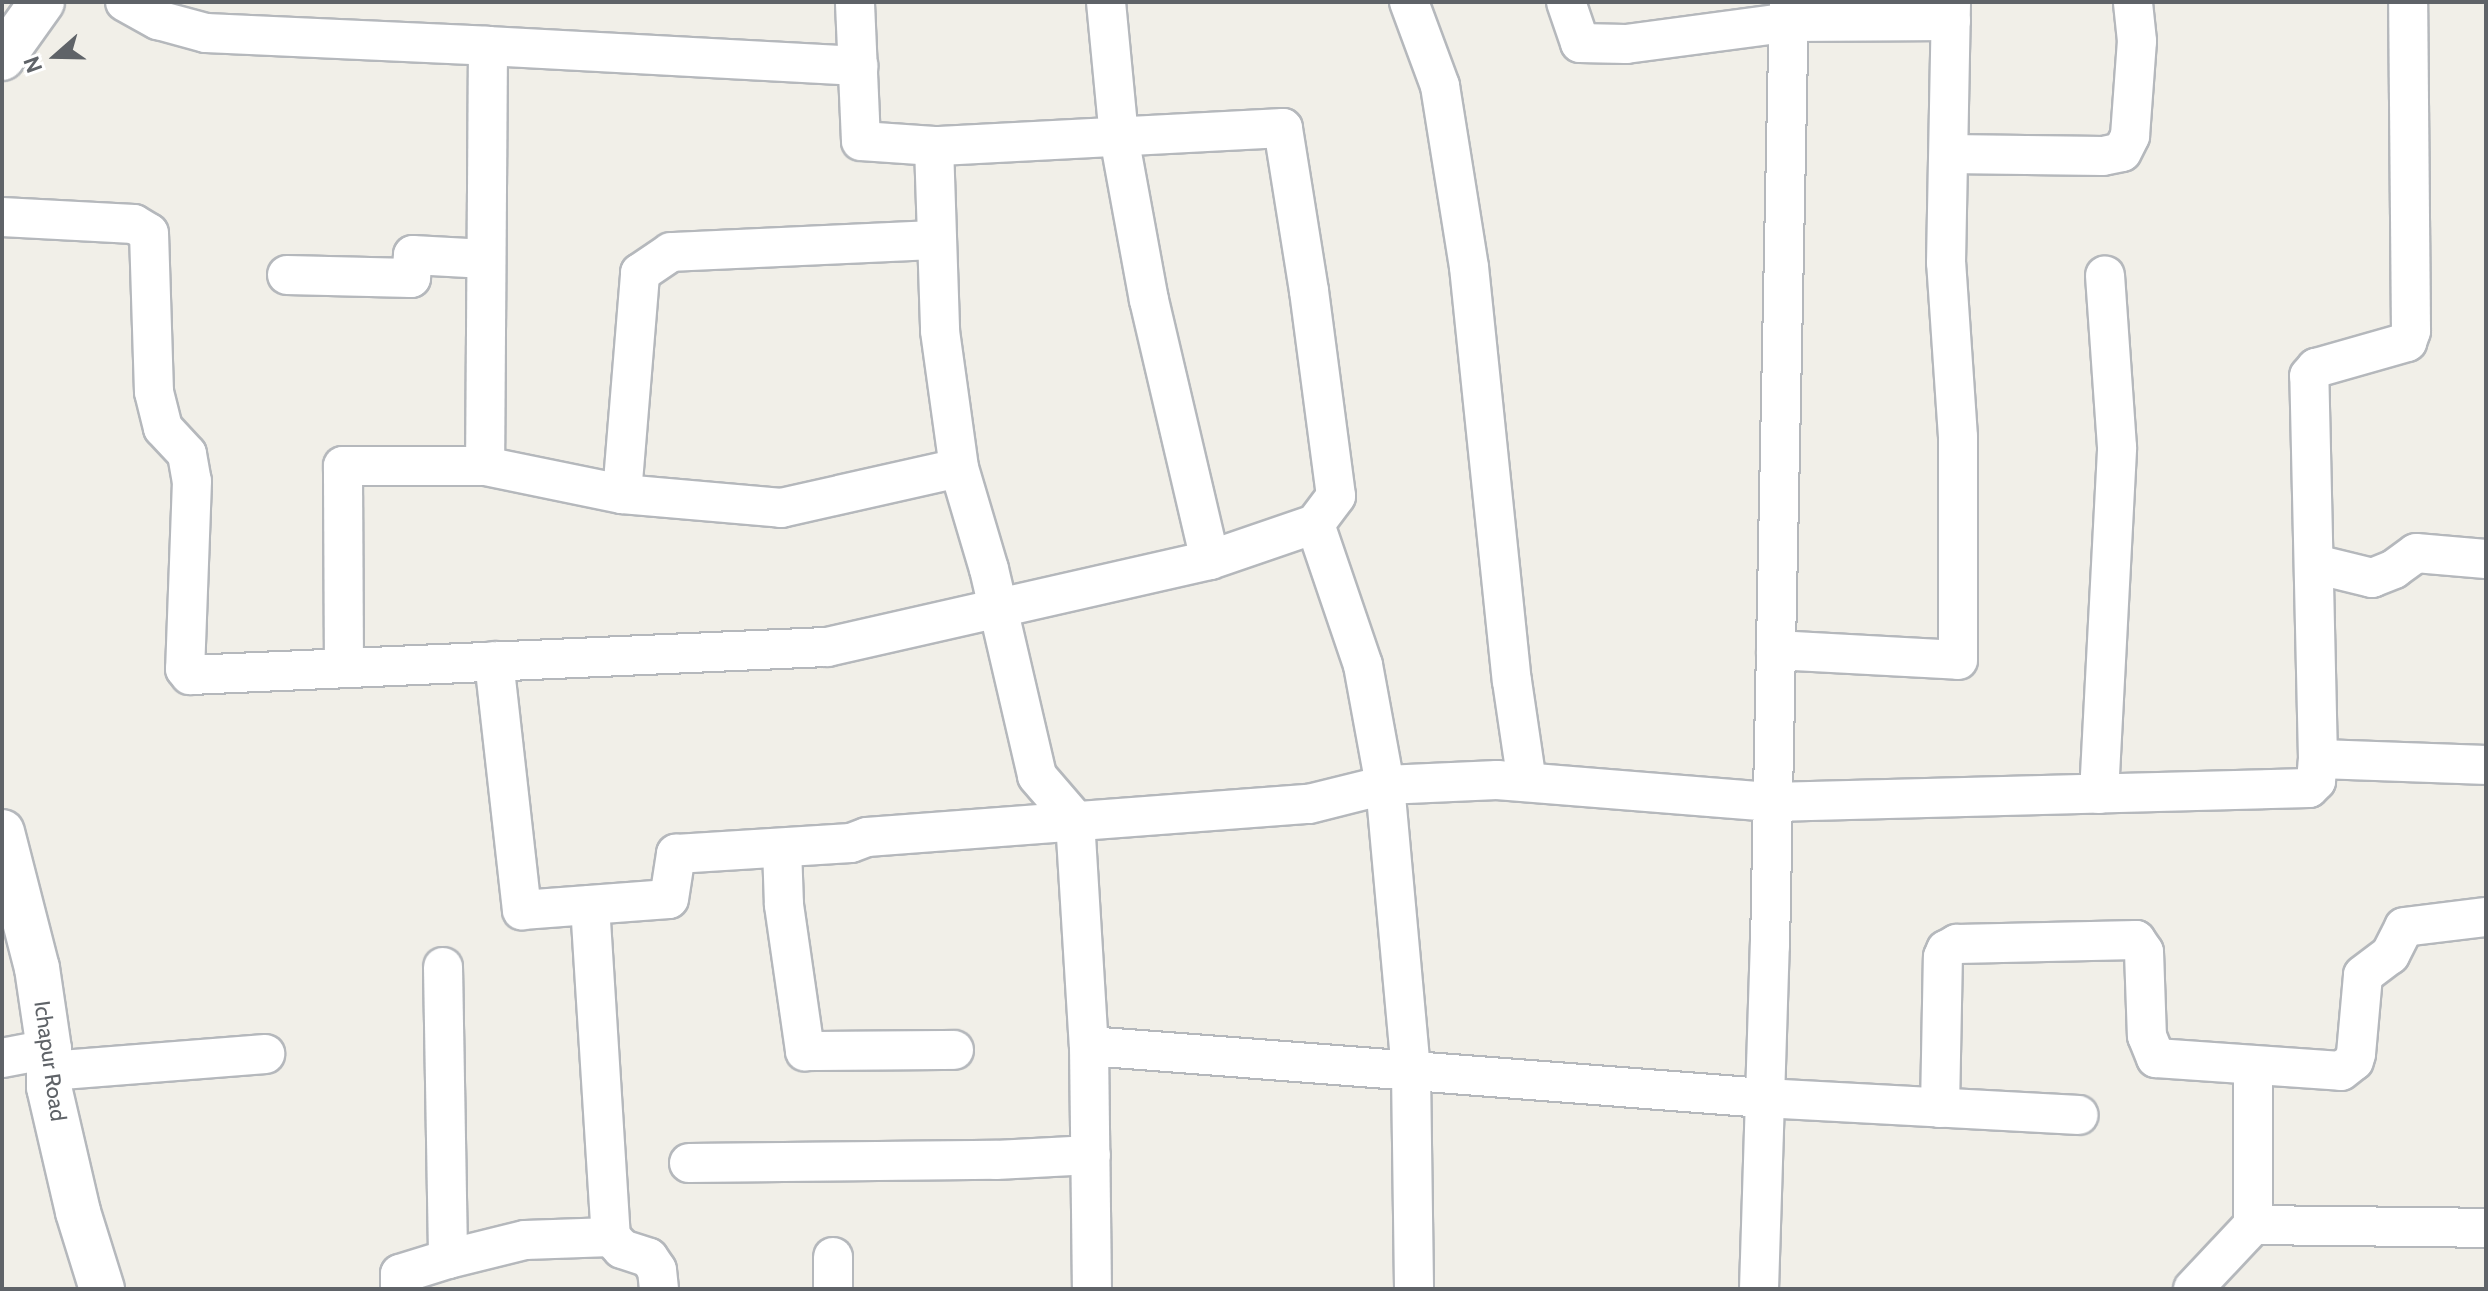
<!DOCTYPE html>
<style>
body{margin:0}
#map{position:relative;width:2488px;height:1291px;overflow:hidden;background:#f1efe8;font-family:Cabin,sans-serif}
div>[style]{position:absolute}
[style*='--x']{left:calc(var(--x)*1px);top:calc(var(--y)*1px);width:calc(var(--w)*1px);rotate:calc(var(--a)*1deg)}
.roads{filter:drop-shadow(2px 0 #b5b8bc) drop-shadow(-2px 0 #b5b8bc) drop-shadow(0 2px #b5b8bc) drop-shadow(0 -2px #b5b8bc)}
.minor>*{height:38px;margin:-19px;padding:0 19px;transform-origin:19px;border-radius:19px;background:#fff}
.tertiary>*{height:44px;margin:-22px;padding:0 22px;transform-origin:22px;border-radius:22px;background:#fff}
span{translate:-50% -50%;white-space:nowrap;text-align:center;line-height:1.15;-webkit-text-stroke:6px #fff;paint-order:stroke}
.street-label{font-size:22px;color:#5f6368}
.frame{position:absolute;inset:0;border:4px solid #5f6368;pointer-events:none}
.north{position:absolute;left:16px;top:16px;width:80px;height:80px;-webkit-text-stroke:6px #fff;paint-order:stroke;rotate:250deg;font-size:22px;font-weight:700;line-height:32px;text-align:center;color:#5f6368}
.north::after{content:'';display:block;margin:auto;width:28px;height:36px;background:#5f6368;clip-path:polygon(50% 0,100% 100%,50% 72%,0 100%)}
</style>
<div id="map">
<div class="roads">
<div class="minor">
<div style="--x:125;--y:2;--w:38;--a:29"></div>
<div style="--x:158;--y:20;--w:50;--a:15.2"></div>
<div style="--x:206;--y:33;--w:282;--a:2.6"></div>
<div style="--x:488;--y:46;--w:420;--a:90.4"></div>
<div style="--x:1106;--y:2;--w:136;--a:84.5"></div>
<div style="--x:1119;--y:137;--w:166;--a:79.6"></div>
<div style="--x:1149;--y:300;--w:267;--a:76.8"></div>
<div style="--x:1409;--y:2;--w:90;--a:69.7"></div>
<div style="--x:1440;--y:86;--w:183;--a:80.9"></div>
<div style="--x:1469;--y:267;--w:416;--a:84.1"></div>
<div style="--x:1512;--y:681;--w:102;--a:81.6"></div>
<div style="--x:1566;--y:2;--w:43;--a:71.1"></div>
<div style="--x:1580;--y:43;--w:46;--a:1.2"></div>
<div style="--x:1626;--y:44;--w:166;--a:-7.6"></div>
<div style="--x:1791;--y:22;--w:160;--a:-0.4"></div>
<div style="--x:488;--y:46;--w:371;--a:3.1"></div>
<div style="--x:934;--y:146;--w:185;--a:88.1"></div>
<div style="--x:940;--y:331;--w:138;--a:82.1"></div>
<div style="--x:959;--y:468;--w:105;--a:73.5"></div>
<div style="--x:989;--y:569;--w:212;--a:76.9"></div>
<div style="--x:1037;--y:776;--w:58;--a:49.2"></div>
<div style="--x:1075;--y:820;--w:226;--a:86.5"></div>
<div style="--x:1089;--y:1046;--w:243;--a:89.3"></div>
<div style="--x:1949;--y:154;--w:154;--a:0.7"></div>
<div style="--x:2103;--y:156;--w:19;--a:-12"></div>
<div style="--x:2122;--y:152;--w:18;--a:-63"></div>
<div style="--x:2130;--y:136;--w:95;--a:-85.8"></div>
<div style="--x:2137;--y:41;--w:39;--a:-96"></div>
<div style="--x:2;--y:217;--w:132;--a:3"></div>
<div style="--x:134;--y:224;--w:17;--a:31"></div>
<div style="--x:149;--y:233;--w:159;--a:88.2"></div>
<div style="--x:154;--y:392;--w:37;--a:76"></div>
<div style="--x:163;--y:428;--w:35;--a:47"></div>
<div style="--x:187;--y:454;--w:27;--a:80"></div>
<div style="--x:192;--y:481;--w:188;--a:92.1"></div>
<div style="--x:185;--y:669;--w:8;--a:50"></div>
<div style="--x:190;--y:675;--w:638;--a:-2.52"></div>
<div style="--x:827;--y:647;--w:393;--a:-12.8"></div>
<div style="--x:1210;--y:560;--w:111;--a:-18.9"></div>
<div style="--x:1315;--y:524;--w:35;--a:-53"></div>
<div style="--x:1336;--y:496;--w:207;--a:-97.5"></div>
<div style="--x:1309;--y:291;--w:165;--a:-99.1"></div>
<div style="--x:1283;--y:128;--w:349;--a:177"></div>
<div style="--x:934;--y:146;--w:73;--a:-176.1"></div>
<div style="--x:861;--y:141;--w:139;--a:-92.5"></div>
<div style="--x:287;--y:275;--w:124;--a:1.4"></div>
<div style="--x:411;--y:278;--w:23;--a:-85"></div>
<div style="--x:413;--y:255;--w:73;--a:3.1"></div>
<div style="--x:622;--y:494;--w:222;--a:-85.3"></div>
<div style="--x:640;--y:273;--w:37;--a:-34"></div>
<div style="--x:671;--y:252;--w:266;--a:-2.6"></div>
<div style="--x:1315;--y:524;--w:149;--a:71.2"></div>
<div style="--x:1363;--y:665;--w:122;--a:79.6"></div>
<div style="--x:1385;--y:785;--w:288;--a:84.8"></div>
<div style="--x:1411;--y:1072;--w:217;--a:89.2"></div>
<div style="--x:2315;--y:564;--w:59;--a:13.8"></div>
<div style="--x:2372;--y:578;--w:24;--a:-22"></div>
<div style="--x:2394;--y:569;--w:27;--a:-36"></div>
<div style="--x:2416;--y:553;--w:70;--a:4.9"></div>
<div style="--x:1776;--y:650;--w:182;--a:3.1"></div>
<div style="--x:1958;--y:660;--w:223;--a:-90"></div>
<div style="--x:1958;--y:437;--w:174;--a:-93.9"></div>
<div style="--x:1946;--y:263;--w:261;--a:-88.9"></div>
<div style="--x:494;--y:661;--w:251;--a:83.6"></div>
<div style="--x:522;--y:910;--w:147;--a:-4.3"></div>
<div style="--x:669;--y:899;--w:46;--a:-81.2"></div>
<div style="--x:676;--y:854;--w:175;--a:-3.6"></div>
<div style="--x:851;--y:843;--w:17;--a:-21"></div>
<div style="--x:867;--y:837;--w:443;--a:-4.3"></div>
<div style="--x:1309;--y:804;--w:78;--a:-14"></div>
<div style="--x:1385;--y:785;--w:112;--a:-2.6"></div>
<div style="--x:1497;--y:780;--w:276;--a:4.6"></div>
<div style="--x:1772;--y:802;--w:537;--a:-1.49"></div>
<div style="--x:2309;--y:788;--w:10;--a:-45"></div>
<div style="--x:2316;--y:781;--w:22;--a:-85"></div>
<div style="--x:2318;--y:759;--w:383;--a:-91.3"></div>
<div style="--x:2309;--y:376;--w:11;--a:-49"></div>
<div style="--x:2316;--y:368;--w:95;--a:-15.9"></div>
<div style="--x:2407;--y:342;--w:12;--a:-70"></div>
<div style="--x:2411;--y:331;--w:329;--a:-90.5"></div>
<div style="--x:344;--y:668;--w:202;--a:-90.3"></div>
<div style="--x:343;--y:466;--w:142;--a:0"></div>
<div style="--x:485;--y:466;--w:140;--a:11.6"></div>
<div style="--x:622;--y:494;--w:160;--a:5"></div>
<div style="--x:781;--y:508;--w:182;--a:-12.7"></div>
<div style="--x:2318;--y:759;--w:168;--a:2"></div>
<div style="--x:2099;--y:794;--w:347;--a:-87"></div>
<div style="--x:2117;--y:447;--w:172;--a:-94"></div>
<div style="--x:782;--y:848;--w:57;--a:88"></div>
<div style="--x:784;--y:905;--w:148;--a:81.8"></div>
<div style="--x:805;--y:1051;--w:149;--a:-0.4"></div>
<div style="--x:590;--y:905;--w:333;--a:86.4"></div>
<div style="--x:611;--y:1237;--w:16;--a:47"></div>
<div style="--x:622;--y:1249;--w:28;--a:18"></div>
<div style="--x:649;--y:1258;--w:14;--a:56"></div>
<div style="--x:657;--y:1270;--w:19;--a:84"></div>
<div style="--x:443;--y:967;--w:292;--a:89"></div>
<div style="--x:1089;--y:1046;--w:677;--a:4.41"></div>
<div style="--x:1764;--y:1098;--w:315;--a:3.1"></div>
<div style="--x:2;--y:1058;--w:48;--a:-10.8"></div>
<div style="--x:2253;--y:1067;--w:158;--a:90"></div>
<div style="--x:2253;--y:1225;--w:233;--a:0.7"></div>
<div style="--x:49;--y:1071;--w:217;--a:-4.5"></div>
<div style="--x:1940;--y:1108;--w:151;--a:-88.9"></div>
<div style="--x:1943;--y:957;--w:8;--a:-67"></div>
<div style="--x:1946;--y:950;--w:13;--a:-29"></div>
<div style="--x:1957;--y:944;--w:179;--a:-1.3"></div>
<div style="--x:2136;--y:940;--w:14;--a:56"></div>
<div style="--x:2144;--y:952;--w:84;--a:88"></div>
<div style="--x:2147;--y:1036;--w:24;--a:68"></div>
<div style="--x:2156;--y:1058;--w:185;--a:4"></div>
<div style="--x:2341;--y:1071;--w:16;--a:-38"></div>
<div style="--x:2354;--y:1061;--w:7;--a:-74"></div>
<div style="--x:2356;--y:1054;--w:79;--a:-84.9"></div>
<div style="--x:2363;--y:975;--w:34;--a:-37"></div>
<div style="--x:2390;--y:955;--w:31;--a:-63"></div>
<div style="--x:2404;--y:927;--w:83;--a:-7"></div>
<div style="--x:689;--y:1163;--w:307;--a:-0.6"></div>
<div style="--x:996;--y:1160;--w:95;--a:-3"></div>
<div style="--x:833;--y:1257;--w:32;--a:90"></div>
<div style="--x:400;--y:1289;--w:15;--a:-90"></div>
<div style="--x:400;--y:1274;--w:50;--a:-17.4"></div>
<div style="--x:448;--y:1259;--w:79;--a:-13.9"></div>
<div style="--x:525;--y:1240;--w:86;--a:-2"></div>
<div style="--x:1759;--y:1289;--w:343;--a:-88.2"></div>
<div style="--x:1770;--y:946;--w:944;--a:-88.85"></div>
<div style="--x:2193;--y:1289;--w:88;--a:-46.8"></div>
</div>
<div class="tertiary">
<div style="--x:2;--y:58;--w:69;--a:-54.5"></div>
<div style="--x:2;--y:832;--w:140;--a:75.6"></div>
<div style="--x:37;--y:968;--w:82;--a:81.6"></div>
<div style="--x:49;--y:1049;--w:38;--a:90"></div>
<div style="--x:49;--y:1087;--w:128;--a:76.9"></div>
<div style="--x:78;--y:1212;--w:81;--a:72.7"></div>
</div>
</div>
<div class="street-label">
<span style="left:50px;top:1061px;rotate:82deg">Ichapur Road</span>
</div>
<div class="frame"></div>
<div class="north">N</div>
</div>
